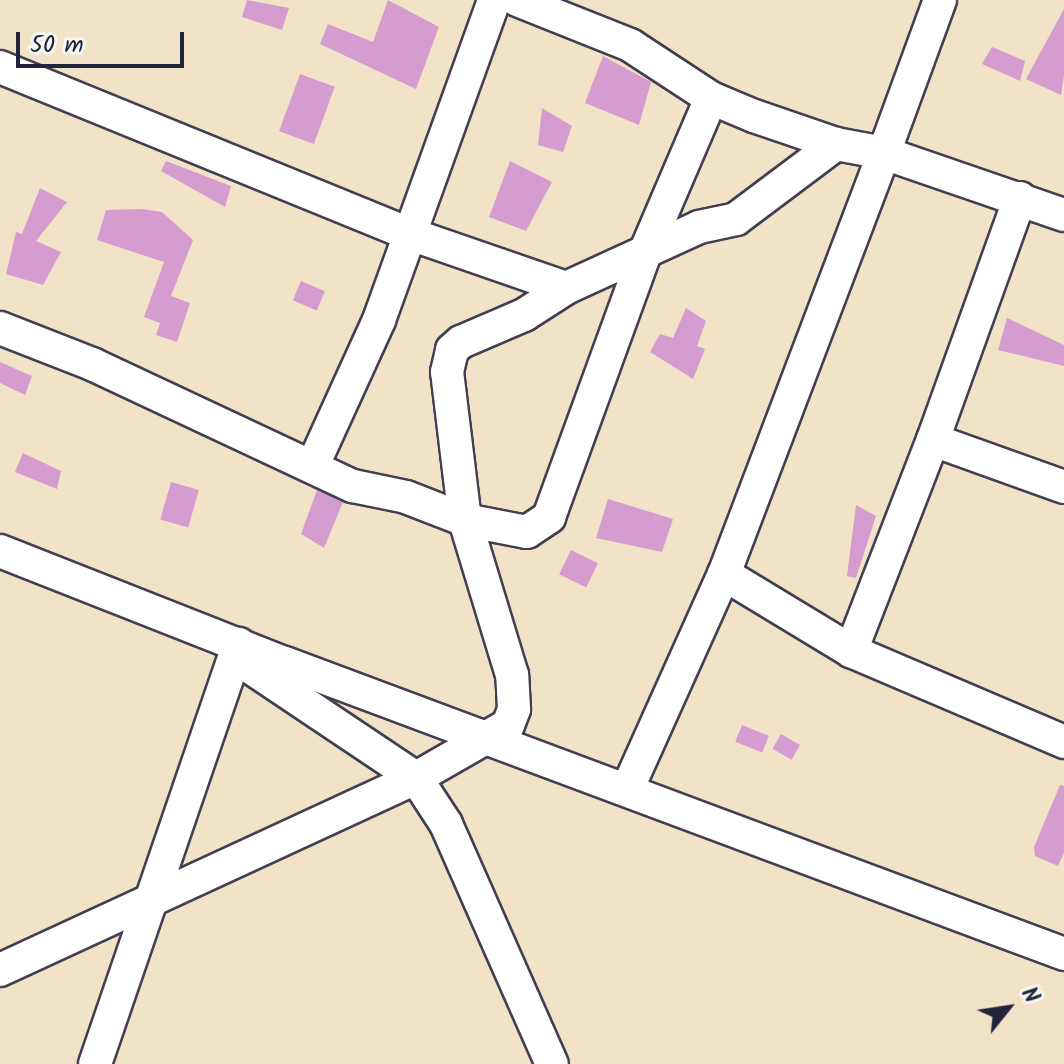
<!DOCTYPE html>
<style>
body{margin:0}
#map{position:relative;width:1064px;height:1064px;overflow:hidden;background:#f2e2c8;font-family:Kalam,sans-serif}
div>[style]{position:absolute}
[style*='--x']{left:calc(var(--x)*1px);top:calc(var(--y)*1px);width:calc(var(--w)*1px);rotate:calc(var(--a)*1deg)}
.building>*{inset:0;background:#d59dcf;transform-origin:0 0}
.roads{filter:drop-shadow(2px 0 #413f50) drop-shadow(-2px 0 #413f50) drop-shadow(0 2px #413f50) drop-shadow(0 -2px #413f50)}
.minor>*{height:32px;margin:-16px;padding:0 16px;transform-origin:16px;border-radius:16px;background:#fff}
span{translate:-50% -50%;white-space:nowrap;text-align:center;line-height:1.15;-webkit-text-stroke:6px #f6f6f2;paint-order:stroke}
.north{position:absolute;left:968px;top:968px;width:80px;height:80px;-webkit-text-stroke:6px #f6f6f2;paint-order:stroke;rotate:60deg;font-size:22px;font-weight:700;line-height:32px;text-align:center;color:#22223b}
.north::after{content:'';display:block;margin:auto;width:28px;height:36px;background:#22223b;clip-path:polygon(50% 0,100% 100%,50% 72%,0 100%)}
.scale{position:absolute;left:16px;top:32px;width:168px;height:36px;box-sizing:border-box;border:4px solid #22223b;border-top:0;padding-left:10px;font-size:24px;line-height:28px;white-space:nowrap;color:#22223b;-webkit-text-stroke:6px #f6f6f2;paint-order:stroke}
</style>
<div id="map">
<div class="building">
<div style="clip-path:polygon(247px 0,289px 8px,282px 30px,242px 17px)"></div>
<div style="clip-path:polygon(388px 0,439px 27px,416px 89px,320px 44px,328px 24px,373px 42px)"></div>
<div style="clip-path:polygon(1064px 9px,1064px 76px,1061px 95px,1026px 79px)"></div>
<div style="clip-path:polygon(992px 47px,1025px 61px,1020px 81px,982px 64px)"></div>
<div style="clip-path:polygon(603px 56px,651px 82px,639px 125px,585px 103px)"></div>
<div style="left:300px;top:74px;width:37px;height:61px;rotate:20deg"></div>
<div style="clip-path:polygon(542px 108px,572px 126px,563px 152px,538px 145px)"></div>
<div style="clip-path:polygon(166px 161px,231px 186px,225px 207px,161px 171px)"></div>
<div style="clip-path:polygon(510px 161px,552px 182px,526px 231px,489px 217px)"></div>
<div style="clip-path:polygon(40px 188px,67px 202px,36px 241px,61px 252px,43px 285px,6px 274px,16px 232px,22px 234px)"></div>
<div style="clip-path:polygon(142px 209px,162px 212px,193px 240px,171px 296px,190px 303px,177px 342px,156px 335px,160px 323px,144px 317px,164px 262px,97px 240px,106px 210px)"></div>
<div style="left:301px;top:281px;width:26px;height:21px;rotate:23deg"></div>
<div style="clip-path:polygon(686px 308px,706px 321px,697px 346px,705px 349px,693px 379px,650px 352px,660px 334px,673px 338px)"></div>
<div style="clip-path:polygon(1007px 318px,1064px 345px,1064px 366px,998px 350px)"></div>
<div style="clip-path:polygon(0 362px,32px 376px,25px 395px,0 383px)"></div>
<div style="clip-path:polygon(23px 453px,61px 471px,57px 489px,15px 472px)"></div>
<div style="left:171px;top:482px;width:29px;height:39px;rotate:16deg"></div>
<div style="clip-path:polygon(317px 490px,343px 502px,324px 548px,301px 534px)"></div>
<div style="clip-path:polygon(608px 499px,673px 519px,662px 552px,596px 538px)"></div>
<div style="clip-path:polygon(856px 505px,876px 516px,856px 578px,847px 576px)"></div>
<div style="left:571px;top:550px;width:30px;height:27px;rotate:26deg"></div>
<div style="left:742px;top:725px;width:29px;height:18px;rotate:22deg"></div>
<div style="left:781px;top:734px;width:22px;height:17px;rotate:30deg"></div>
<div style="clip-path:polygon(1060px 785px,1064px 786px,1064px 853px,1058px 866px,1035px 856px,1034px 847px)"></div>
</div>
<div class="roads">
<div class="minor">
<div style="--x:517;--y:0;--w:122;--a:21.7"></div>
<div style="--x:630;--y:45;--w:97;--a:33.2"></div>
<div style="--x:711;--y:98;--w:47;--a:22.7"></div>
<div style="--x:754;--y:116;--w:87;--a:18.9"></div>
<div style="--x:836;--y:144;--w:49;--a:10.6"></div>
<div style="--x:884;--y:153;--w:450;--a:110.8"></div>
<div style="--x:724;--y:574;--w:237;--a:114.2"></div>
<div style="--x:940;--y:0;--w:163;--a:110.1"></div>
<div style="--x:884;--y:153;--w:190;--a:19"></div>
<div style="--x:0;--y:67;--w:440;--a:22.2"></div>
<div style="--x:407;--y:233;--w:168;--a:19.1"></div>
<div style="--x:566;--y:288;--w:146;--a:-24.6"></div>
<div style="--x:699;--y:227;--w:38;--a:-12"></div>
<div style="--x:736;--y:219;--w:125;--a:-36.9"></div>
<div style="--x:1020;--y:198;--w:257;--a:109.8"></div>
<div style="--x:933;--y:440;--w:139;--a:19.7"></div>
<div style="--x:0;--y:328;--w:99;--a:21.4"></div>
<div style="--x:92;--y:364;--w:288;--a:25.1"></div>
<div style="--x:353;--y:486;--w:54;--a:11.7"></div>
<div style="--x:406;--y:497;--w:63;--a:21.3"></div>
<div style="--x:465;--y:520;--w:63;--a:11"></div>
<div style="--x:527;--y:532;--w:27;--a:-34"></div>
<div style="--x:549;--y:517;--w:284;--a:-70"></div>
<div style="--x:646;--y:250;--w:165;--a:-66.8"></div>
<div style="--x:313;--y:465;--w:159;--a:-65.5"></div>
<div style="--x:379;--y:320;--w:340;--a:-70.2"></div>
<div style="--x:0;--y:551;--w:306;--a:21.5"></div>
<div style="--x:285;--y:663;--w:832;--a:20.48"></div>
<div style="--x:724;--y:574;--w:149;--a:31.2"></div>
<div style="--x:851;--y:651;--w:232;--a:23.1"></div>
<div style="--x:851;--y:651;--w:226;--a:-68.8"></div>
<div style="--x:241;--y:661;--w:211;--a:33.8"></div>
<div style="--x:416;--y:778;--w:55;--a:56.9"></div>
<div style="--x:446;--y:824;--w:262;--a:66.2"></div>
<div style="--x:0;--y:970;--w:458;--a:-24.8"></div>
<div style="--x:416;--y:778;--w:106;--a:-29.9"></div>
<div style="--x:508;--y:725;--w:17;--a:-69"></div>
<div style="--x:514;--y:709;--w:34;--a:-93"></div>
<div style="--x:512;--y:675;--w:162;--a:-106.9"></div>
<div style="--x:465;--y:520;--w:149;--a:-96.9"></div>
<div style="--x:447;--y:372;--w:23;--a:-77"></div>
<div style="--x:452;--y:350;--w:12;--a:-42"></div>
<div style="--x:461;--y:342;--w:69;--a:-23.2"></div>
<div style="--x:524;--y:315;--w:50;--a:-32.7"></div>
<div style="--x:95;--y:1064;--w:444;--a:-71.1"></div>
</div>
</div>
<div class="north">N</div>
<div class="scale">50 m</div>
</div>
